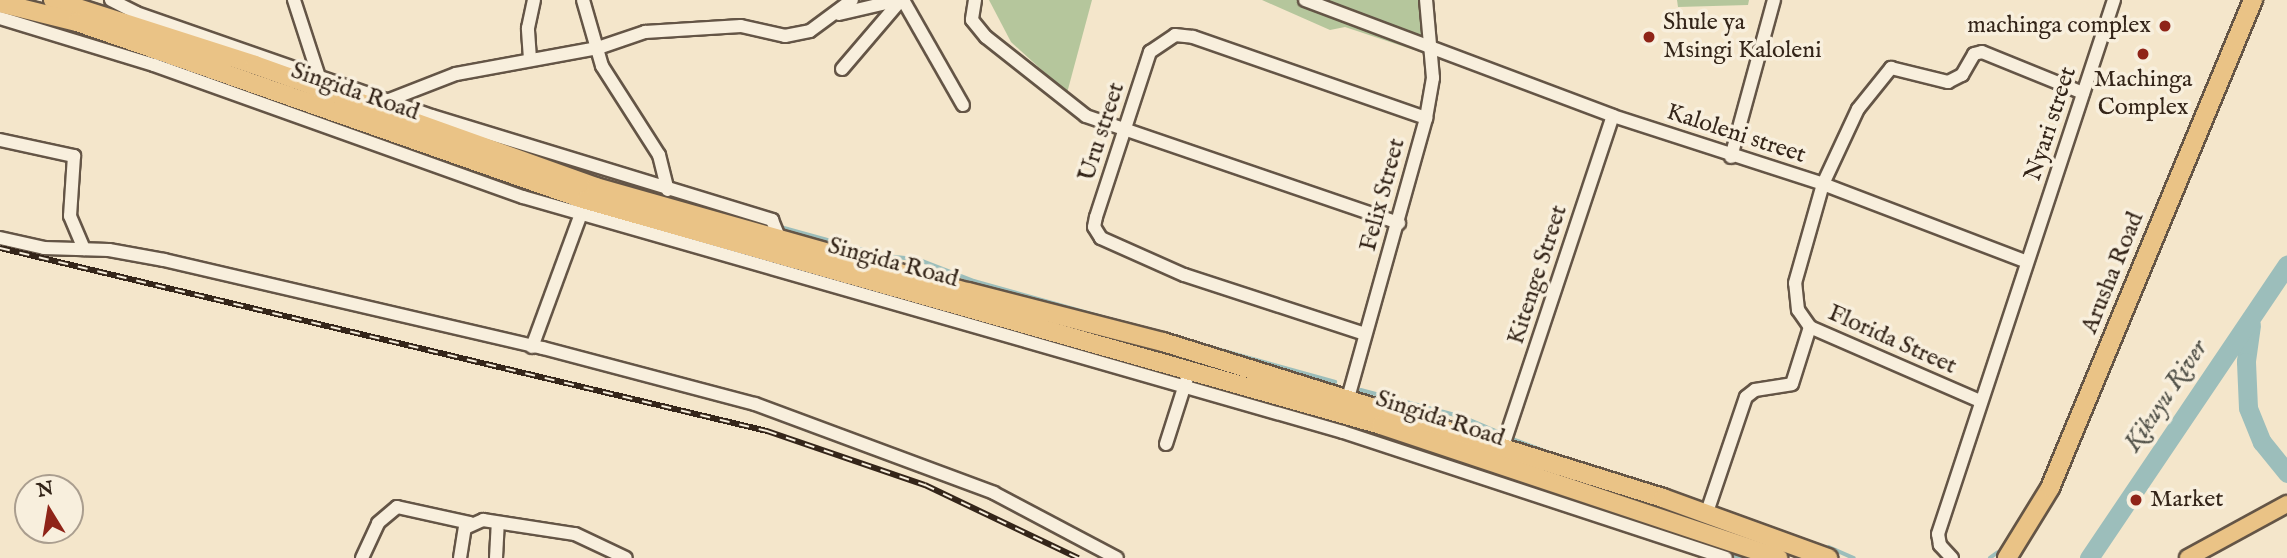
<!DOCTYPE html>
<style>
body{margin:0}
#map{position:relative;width:2287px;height:558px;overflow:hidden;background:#f4e6cb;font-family:"IM FELL English",serif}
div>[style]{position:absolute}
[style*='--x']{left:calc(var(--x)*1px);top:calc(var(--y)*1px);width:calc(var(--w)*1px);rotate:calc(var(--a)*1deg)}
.green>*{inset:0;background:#b5c69c}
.stream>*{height:3.5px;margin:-1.75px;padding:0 1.75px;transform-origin:1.75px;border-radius:1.75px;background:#9cbebb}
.river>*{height:19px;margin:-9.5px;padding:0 9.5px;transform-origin:9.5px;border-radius:9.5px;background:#9cbebb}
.roads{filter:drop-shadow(2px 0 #645546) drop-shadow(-2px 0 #645546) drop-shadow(0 2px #645546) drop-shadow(0 -2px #645546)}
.minor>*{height:12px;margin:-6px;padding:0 6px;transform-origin:6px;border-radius:6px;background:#f8efdd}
.major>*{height:16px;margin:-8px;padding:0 8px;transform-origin:8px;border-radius:8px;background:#eac386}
.highway>*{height:18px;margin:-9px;padding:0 9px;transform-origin:9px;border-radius:9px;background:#eac386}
.rail>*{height:6px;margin-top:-3px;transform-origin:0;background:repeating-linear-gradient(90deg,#f8efdd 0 10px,#342519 0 20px);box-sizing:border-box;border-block:2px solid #342519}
.dots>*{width:19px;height:19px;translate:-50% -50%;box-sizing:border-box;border:4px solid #f8efdd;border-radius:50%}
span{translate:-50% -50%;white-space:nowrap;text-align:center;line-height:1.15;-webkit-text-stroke:7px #f8efdd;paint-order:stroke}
.poi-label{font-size:24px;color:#342519}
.left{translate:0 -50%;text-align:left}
.right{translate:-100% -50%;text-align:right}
.street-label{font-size:24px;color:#342519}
.water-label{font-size:26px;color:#53534a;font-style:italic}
.north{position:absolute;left:14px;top:474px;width:70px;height:70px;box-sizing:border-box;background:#f8efdd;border:2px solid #aa9e8f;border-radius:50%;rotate:349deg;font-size:19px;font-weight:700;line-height:28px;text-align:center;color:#342519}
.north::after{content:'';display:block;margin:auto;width:24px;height:32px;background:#8f2418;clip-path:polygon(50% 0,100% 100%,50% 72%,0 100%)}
</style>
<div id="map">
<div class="green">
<div style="clip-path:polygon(989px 0,1092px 0,1067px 93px,1011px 42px)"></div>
<div style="clip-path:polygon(1262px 0,1420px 0,1426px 54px,1345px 27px,1330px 30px)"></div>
<div style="clip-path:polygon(1677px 0,1749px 0,1748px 5px,1678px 7px)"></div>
</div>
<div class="stream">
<div style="--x:674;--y:197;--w:32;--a:16"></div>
<div style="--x:777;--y:226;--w:113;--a:15.4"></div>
<div style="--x:886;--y:256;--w:31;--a:6"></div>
<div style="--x:917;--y:259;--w:61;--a:21.1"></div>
<div style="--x:974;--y:281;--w:375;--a:15.6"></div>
<div style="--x:1361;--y:390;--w:106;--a:14.8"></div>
<div style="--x:1463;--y:417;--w:38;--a:23"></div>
<div style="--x:1515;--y:440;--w:58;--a:20.3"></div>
<div style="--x:1430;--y:450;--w:248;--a:19.1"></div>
<div style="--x:1829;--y:547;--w:27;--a:24"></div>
<div style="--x:1727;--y:553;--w:16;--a:18"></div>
<div style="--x:1990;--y:558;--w:9;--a:-36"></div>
</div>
<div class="river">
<div style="--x:2251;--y:325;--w:37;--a:98"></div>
<div style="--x:2246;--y:362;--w:46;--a:87.5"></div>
<div style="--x:2248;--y:408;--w:37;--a:68"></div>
<div style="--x:2262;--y:442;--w:40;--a:51"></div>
<div style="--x:2089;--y:558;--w:354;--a:-56"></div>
</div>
<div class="roads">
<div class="minor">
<div style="--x:111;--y:0;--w:28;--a:27"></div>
<div style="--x:136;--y:13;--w:313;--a:19.2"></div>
<div style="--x:432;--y:116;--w:356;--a:17"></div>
<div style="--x:772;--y:220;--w:16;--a:68"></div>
<div style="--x:294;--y:0;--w:84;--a:72"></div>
<div style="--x:320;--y:80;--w:24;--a:102"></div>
<div style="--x:583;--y:0;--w:69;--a:73.9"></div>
<div style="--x:602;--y:66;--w:106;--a:57.4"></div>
<div style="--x:659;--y:155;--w:36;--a:76"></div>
<div style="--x:903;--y:0;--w:121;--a:60.3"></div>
<div style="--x:975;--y:0;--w:20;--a:99"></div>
<div style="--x:972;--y:20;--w:22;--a:51"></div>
<div style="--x:986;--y:37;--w:127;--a:38.3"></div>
<div style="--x:1086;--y:116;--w:331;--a:18.9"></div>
<div style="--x:1305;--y:0;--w:329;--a:20.6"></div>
<div style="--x:1613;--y:116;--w:221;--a:17.9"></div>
<div style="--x:1823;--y:184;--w:218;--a:20.9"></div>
<div style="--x:839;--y:14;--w:62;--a:-13.1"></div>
<div style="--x:0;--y:18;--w:161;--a:17"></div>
<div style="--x:154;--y:65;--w:392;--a:19.7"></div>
<div style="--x:523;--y:197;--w:853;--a:15.99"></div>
<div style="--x:1343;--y:432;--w:403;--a:18.2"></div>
<div style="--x:530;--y:59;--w:31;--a:-94"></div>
<div style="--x:528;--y:28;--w:29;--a:-78"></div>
<div style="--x:842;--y:69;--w:91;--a:-49.5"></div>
<div style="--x:389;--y:100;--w:72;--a:-21.2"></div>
<div style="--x:456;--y:74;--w:144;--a:-10.4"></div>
<div style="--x:598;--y:48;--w:50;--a:-18.8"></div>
<div style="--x:645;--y:32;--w:96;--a:-3.6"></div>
<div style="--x:741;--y:26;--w:45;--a:12.8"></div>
<div style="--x:785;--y:36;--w:25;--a:-11"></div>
<div style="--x:810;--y:31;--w:52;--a:-36.4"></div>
<div style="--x:0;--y:140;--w:76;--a:12.2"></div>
<div style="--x:74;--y:156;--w:60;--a:93.8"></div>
<div style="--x:70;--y:216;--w:36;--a:67"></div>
<div style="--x:1731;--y:157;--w:163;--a:-74.7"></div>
<div style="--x:0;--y:238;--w:45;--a:12.8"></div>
<div style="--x:44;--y:248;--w:65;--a:1.8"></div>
<div style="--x:109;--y:250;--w:56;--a:10.3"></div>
<div style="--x:164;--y:260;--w:389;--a:13.1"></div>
<div style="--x:543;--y:348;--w:219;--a:14.8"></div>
<div style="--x:755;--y:404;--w:255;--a:20.4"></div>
<div style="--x:994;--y:493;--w:139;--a:27.9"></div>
<div style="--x:1365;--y:334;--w:190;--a:-161.9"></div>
<div style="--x:1184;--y:275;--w:91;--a:-156"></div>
<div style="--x:1101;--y:238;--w:13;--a:-122"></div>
<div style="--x:1094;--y:227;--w:10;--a:-79"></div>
<div style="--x:1096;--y:217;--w:174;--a:-71.9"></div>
<div style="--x:1150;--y:52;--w:30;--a:-34"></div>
<div style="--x:1175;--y:35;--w:18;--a:6"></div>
<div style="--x:1193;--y:37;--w:247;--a:19.2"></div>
<div style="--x:532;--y:347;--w:150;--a:-69.8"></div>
<div style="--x:1348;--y:398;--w:291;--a:-74.4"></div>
<div style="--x:1426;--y:118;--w:41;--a:-80.1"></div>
<div style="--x:1433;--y:78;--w:78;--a:-95.1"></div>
<div style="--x:1980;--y:401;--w:185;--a:-156.5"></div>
<div style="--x:1810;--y:327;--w:21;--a:-125"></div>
<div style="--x:1798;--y:310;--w:27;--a:-96"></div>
<div style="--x:1795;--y:283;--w:103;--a:-74.2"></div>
<div style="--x:1823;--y:184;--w:83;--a:-65"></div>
<div style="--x:1858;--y:109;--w:53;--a:-51.2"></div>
<div style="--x:1891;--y:68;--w:59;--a:13.8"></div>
<div style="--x:1948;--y:82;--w:16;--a:-27"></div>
<div style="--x:1962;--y:75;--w:24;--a:-60"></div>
<div style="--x:1974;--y:54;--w:8;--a:-14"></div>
<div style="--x:1982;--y:52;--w:109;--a:22.1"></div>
<div style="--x:1166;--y:444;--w:69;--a:-72.3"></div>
<div style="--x:1500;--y:455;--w:357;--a:-71.6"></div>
<div style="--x:1707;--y:512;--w:121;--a:-71.3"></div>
<div style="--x:1746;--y:397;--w:11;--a:-38"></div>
<div style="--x:1755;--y:390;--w:37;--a:-9"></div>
<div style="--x:1792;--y:384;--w:60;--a:-72.5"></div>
<div style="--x:362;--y:558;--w:38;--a:-65"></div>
<div style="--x:378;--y:523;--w:25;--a:-40"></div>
<div style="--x:397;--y:507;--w:75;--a:12.4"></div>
<div style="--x:460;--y:558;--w:30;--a:-81"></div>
<div style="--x:465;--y:528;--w:20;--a:-24"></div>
<div style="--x:483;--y:520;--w:93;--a:8.7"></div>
<div style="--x:575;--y:534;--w:56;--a:25.2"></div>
<div style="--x:496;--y:558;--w:35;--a:-87"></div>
<div style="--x:1952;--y:558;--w:18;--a:-133"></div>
<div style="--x:1940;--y:545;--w:11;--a:-100"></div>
<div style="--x:1938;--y:534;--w:562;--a:-71.76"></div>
</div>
<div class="major">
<div style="--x:2188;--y:558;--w:113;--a:-28.6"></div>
</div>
<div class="highway">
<div style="--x:53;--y:0;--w:212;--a:17.8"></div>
<div style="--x:255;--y:65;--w:362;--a:19.7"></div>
<div style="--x:596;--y:187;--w:387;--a:15.8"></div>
<div style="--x:968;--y:292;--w:201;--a:14.4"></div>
<div style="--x:1163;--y:342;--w:524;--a:17.33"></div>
<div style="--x:1663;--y:498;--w:176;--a:20"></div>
<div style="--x:0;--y:3;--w:79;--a:13.9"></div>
<div style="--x:77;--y:22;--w:539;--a:19.28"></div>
<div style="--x:586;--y:200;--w:826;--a:15.8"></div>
<div style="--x:1381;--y:425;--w:419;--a:18.5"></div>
<div style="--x:2007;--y:558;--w:82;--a:-58.4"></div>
<div style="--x:2050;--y:488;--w:529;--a:-67.41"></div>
</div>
</div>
<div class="rail">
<div style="--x:0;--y:248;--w:789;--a:13.42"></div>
<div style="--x:767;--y:431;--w:167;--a:18.9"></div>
<div style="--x:925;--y:485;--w:170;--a:25.5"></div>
</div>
<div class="dots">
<div style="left:2165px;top:26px;background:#8f2418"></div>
<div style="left:1649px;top:37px;background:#8f2418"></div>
<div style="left:2143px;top:54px;background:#8f2418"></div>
<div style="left:2136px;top:500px;background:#8f2418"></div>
</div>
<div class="poi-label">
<span class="left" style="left:1663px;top:37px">Shule ya<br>Msingi Kaloleni</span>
<span class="right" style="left:2151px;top:26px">machinga complex</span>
<span style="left:2143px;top:94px">Machinga<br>Complex</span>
<span class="left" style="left:2150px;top:500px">Market</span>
</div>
<div class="street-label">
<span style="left:355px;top:92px;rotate:19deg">Singida Road</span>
<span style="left:2051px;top:124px;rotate:-72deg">Nyari street</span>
<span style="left:1102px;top:132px;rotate:-72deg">Uru street</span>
<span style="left:1736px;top:134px;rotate:18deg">Kaloleni street</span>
<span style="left:1383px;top:195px;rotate:-75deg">Felix Street</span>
<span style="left:893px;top:263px;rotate:15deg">Singida Road</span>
<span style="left:2113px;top:273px;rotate:-68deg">Arusha Road</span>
<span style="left:1538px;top:275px;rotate:-72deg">Kitenge Street</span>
<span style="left:1892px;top:340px;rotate:24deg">Florida Street</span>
<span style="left:1440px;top:419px;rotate:18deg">Singida Road</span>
</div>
<div class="water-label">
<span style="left:2166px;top:396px;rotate:-56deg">Kikuyu River</span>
</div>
<div class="north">N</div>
</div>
